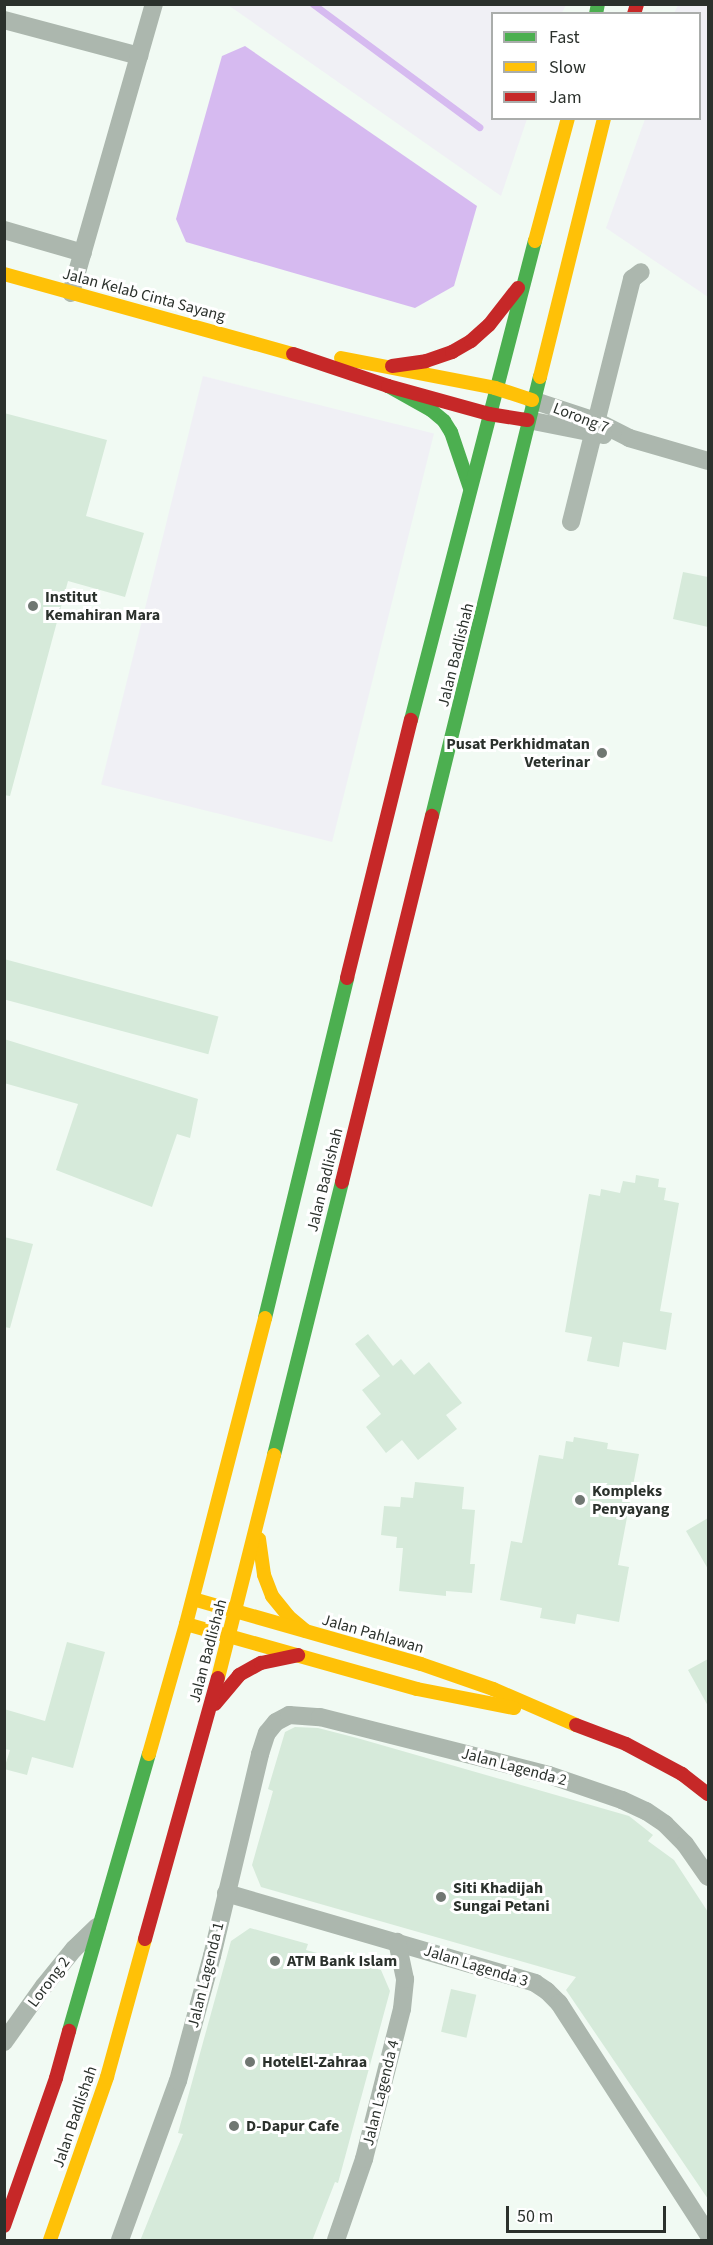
<!DOCTYPE html>
<style>
body{margin:0}
#map{position:relative;width:713px;height:2245px;overflow:hidden;background:#f1faf3;font-family:"Source Sans 3",sans-serif}
div>[style]{position:absolute}
[style*='--x']{left:calc(var(--x)*1px);top:calc(var(--y)*1px);width:calc(var(--w)*1px);rotate:calc(var(--a)*1deg)}
.green>*{inset:0;background:#f0f0f5;transform-origin:0 0}
.water>*{inset:0;background:#d6baf0}
.stream>*{height:7px;margin:-3.5px;padding:0 3.5px;transform-origin:3.5px;border-radius:3.5px;background:#d6baf0}
.building>*{inset:0;background:#d6eada;transform-origin:0 0}
.street>*{height:18px;margin:-9px;padding:0 9px;transform-origin:9px;border-radius:9px;background:#acb7ae}
.fast>*{height:14px;margin:-7px;padding:0 7px;transform-origin:7px;border-radius:7px;background:#4caf50}
.slow>*{height:14px;margin:-7px;padding:0 7px;transform-origin:7px;border-radius:7px;background:#ffc107}
.jam>*{height:14px;margin:-7px;padding:0 7px;transform-origin:7px;border-radius:7px;background:#c62828}
.dots>*{width:16px;height:16px;translate:-50% -50%;box-sizing:border-box;border:3px solid #fff;border-radius:50%}
span{translate:-50% -50%;white-space:nowrap;text-align:center;line-height:1.15;-webkit-text-stroke:6px #fff;paint-order:stroke}
.street-label{font-size:16px;color:#2b312c}
.poi-label{font-size:16px;color:#2b312c;font-weight:700}
.left{translate:0 -50%;text-align:left}
.right{translate:-100% -50%;text-align:right}
.frame{position:absolute;inset:0;border:6px solid #2b312c;pointer-events:none}
.legend{position:absolute;left:491px;top:12px;width:210px;height:108px;box-sizing:border-box;background:#fff;border:2px solid #aaadab;margin:0;padding:8px 10px;list-style:none;font-size:18px;color:#2b312c}
.legend li{display:flex;align-items:center;gap:12px;height:30px}
.legend b{width:30px;border:2px solid #aaadab}
.scale{position:absolute;left:506px;top:2206px;width:160px;height:27px;box-sizing:border-box;border:3px solid #2b312c;border-top:0;padding-left:8px;font-size:18px;line-height:21px;white-space:nowrap;color:#2b312c;-webkit-text-stroke:4px #fff;paint-order:stroke}
</style>
<div id="map">
<div class="green">
<div style="clip-path:polygon(228px 5px,566px 5px,562px 13px,492px 14px,492px 118px,527px 119px,501px 196px)"></div>
<div style="clip-path:polygon(678px 5px,708px 5px,708px 297px,606px 228px,645px 119px,700px 118px,700px 14px,674px 13px)"></div>
<div style="left:203px;top:376px;width:238px;height:421px;rotate:14deg"></div>
</div>
<div class="water">
<div style="clip-path:polygon(245px 46px,477px 206px,454px 286px,415px 308px,186px 242px,176px 219px,222px 56px)"></div>
</div>
<div class="stream">
<div style="--x:313;--y:4;--w:207;--a:36.5"></div>
</div>
<div class="building">
<div style="clip-path:polygon(4px 413px,107px 440px,86px 516px,144px 533px,125px 597px,68px 581px,10px 796px,4px 795px)"></div>
<div style="clip-path:polygon(683px 572px,708px 577px,708px 627px,673px 619px)"></div>
<div style="left:4px;top:959px;width:222px;height:39px;rotate:15deg"></div>
<div style="clip-path:polygon(4px 1039px,198px 1099px,190px 1138px,177px 1134px,152px 1207px,56px 1170px,78px 1104px,4px 1083px)"></div>
<div style="clip-path:polygon(636px 1175px,659px 1179px,658px 1187px,666px 1188px,664px 1200px,679px 1203px,660px 1311px,672px 1313px,666px 1350px,623px 1342px,619px 1367px,587px 1361px,592px 1337px,565px 1332px,589px 1194px,600px 1196px,601px 1189px,620px 1193px,623px 1181px,635px 1183px)"></div>
<div style="clip-path:polygon(4px 1237px,33px 1244px,10px 1328px,4px 1327px)"></div>
<div style="clip-path:polygon(368px 1334px,393px 1366px,401px 1359px,414px 1375px,429px 1362px,462px 1403px,446px 1415px,457px 1429px,418px 1460px,402px 1440px,386px 1453px,366px 1427px,381px 1414px,362px 1390px,380px 1376px,355px 1344px)"></div>
<div style="clip-path:polygon(574px 1437px,608px 1443px,607px 1449px,639px 1454px,618px 1565px,629px 1567px,619px 1622px,577px 1614px,575px 1624px,540px 1618px,542px 1608px,500px 1600px,511px 1541px,522px 1543px,539px 1455px,563px 1459px,566px 1441px,573px 1442px)"></div>
<div style="clip-path:polygon(415px 1482px,464px 1487px,462px 1509px,475px 1510px,470px 1564px,475px 1564px,472px 1593px,446px 1591px,446px 1596px,399px 1591px,403px 1548px,396px 1548px,397px 1537px,381px 1535px,384px 1506px,400px 1507px,401px 1497px,413px 1498px)"></div>
<div style="clip-path:polygon(708px 1518px,708px 1569px,686px 1531px)"></div>
<div style="clip-path:polygon(67px 1642px,105px 1652px,73px 1768px,32px 1757px,27px 1775px,4px 1769px,10px 1750px,4px 1749px,4px 1709px,45px 1721px)"></div>
<div style="clip-path:polygon(708px 1659px,708px 1706px,688px 1670px)"></div>
<div style="clip-path:polygon(295px 1727px,318px 1728px,357px 1738px,629px 1816px,653px 1835px,648px 1841px,674px 1860px,708px 1912px,708px 2199px,566px 1990px,576px 1977px,261px 1887px,252px 1865px,273px 1791px,268px 1789px,285px 1732px)"></div>
<div style="clip-path:polygon(250px 1928px,308px 1944px,306px 1950px,381px 1970px,390px 1991px,338px 2183px,335px 2182px,312px 2241px,140px 2241px,183px 2134px,178px 2133px,231px 1941px)"></div>
<div style="left:451px;top:1989px;width:26px;height:44px;rotate:13deg"></div>
</div>
<div class="street">
<div style="--x:4;--y:20;--w:140;--a:14.9"></div>
<div style="--x:4;--y:230;--w:82;--a:16.2"></div>
<div style="--x:71;--y:293;--w:301;--a:-74"></div>
<div style="--x:532;--y:400;--w:67;--a:18.2"></div>
<div style="--x:596;--y:421;--w:37;--a:27"></div>
<div style="--x:629;--y:438;--w:82;--a:16.2"></div>
<div style="--x:528;--y:420;--w:77;--a:11.2"></div>
<div style="--x:571;--y:522;--w:251;--a:-75.9"></div>
<div style="--x:632;--y:279;--w:11;--a:-38"></div>
<div style="--x:226;--y:1893;--w:322;--a:16.2"></div>
<div style="--x:535;--y:1983;--w:14;--a:34"></div>
<div style="--x:547;--y:1991;--w:17;--a:45"></div>
<div style="--x:559;--y:2003;--w:275;--a:57.2"></div>
<div style="--x:4;--y:2042;--w:69;--a:-54.5"></div>
<div style="--x:44;--y:1986;--w:48;--a:-51"></div>
<div style="--x:74;--y:1949;--w:32;--a:-44"></div>
<div style="--x:120;--y:2240;--w:169;--a:-70"></div>
<div style="--x:178;--y:2081;--w:130;--a:-74.8"></div>
<div style="--x:212;--y:1956;--w:208;--a:-76.6"></div>
<div style="--x:260;--y:1754;--w:22;--a:-72"></div>
<div style="--x:267;--y:1733;--w:14;--a:-51"></div>
<div style="--x:276;--y:1722;--w:15;--a:-28"></div>
<div style="--x:289;--y:1715;--w:31;--a:4"></div>
<div style="--x:320;--y:1717;--w:236;--a:14.2"></div>
<div style="--x:549;--y:1775;--w:77;--a:18.9"></div>
<div style="--x:622;--y:1800;--w:26;--a:25"></div>
<div style="--x:646;--y:1811;--w:23;--a:34"></div>
<div style="--x:665;--y:1824;--w:28;--a:45"></div>
<div style="--x:685;--y:1844;--w:40;--a:55.1"></div>
<div style="--x:336;--y:2240;--w:86;--a:-70.9"></div>
<div style="--x:364;--y:2159;--w:155;--a:-75.8"></div>
<div style="--x:402;--y:2009;--w:30;--a:-84"></div>
<div style="--x:405;--y:1979;--w:38;--a:-102"></div>
</div>
<div class="fast">
<div style="--x:596;--y:14;--w:10;--a:-79"></div>
<div style="--x:388;--y:386;--w:49;--a:29.2"></div>
<div style="--x:431;--y:410;--w:17;--a:40"></div>
<div style="--x:444;--y:421;--w:13;--a:58"></div>
<div style="--x:451;--y:432;--w:59;--a:71.3"></div>
<div style="--x:411;--y:720;--w:495;--a:-75.5"></div>
<div style="--x:432;--y:816;--w:452;--a:-76.2"></div>
<div style="--x:265;--y:1318;--w:350;--a:-76.4"></div>
<div style="--x:274;--y:1455;--w:281;--a:-76"></div>
<div style="--x:69;--y:2031;--w:288;--a:-73.9"></div>
</div>
<div class="slow">
<div style="--x:535;--y:241;--w:127;--a:-75"></div>
<div style="--x:4;--y:274;--w:300;--a:15.5"></div>
<div style="--x:341;--y:358;--w:157;--a:11"></div>
<div style="--x:495;--y:388;--w:39;--a:18"></div>
<div style="--x:540;--y:377;--w:267;--a:-76.1"></div>
<div style="--x:259;--y:1539;--w:36;--a:82"></div>
<div style="--x:264;--y:1575;--w:22;--a:69"></div>
<div style="--x:272;--y:1596;--w:26;--a:51"></div>
<div style="--x:288;--y:1616;--w:23;--a:40"></div>
<div style="--x:193;--y:1599;--w:237;--a:15.9"></div>
<div style="--x:421;--y:1664;--w:76;--a:19.1"></div>
<div style="--x:493;--y:1689;--w:90;--a:23.4"></div>
<div style="--x:186;--y:1624;--w:240;--a:15.7"></div>
<div style="--x:417;--y:1689;--w:99;--a:11.1"></div>
<div style="--x:218;--y:1678;--w:230;--a:-75.9"></div>
<div style="--x:149;--y:1754;--w:135;--a:-74.1"></div>
<div style="--x:186;--y:1624;--w:316;--a:-75.5"></div>
<div style="--x:50;--y:2240;--w:173;--a:-70.7"></div>
<div style="--x:107;--y:2077;--w:143;--a:-74.6"></div>
</div>
<div class="jam">
<div style="--x:634;--y:14;--w:10;--a:-73"></div>
<div style="--x:293;--y:354;--w:100;--a:18.6"></div>
<div style="--x:388;--y:386;--w:105;--a:15.5"></div>
<div style="--x:489;--y:414;--w:39;--a:9"></div>
<div style="--x:392;--y:366;--w:34;--a:-8"></div>
<div style="--x:426;--y:361;--w:28;--a:-19"></div>
<div style="--x:452;--y:352;--w:22;--a:-30"></div>
<div style="--x:471;--y:341;--w:24;--a:-42"></div>
<div style="--x:489;--y:325;--w:47;--a:-51.9"></div>
<div style="--x:347;--y:978;--w:266;--a:-76.1"></div>
<div style="--x:342;--y:1182;--w:377;--a:-76.2"></div>
<div style="--x:215;--y:1704;--w:38;--a:-50"></div>
<div style="--x:239;--y:1675;--w:25;--a:-29"></div>
<div style="--x:261;--y:1663;--w:38;--a:-12"></div>
<div style="--x:576;--y:1725;--w:53;--a:20.8"></div>
<div style="--x:626;--y:1744;--w:64;--a:28.2"></div>
<div style="--x:682;--y:1774;--w:33;--a:38"></div>
<div style="--x:145;--y:1939;--w:271;--a:-74.4"></div>
<div style="--x:4;--y:2226;--w:157;--a:-70.6"></div>
<div style="--x:56;--y:2078;--w:49;--a:-74.5"></div>
</div>
<div class="dots">
<div style="left:33px;top:606px;background:#707772"></div>
<div style="left:602px;top:753px;background:#707772"></div>
<div style="left:580px;top:1500px;background:#707772"></div>
<div style="left:441px;top:1897px;background:#707772"></div>
<div style="left:275px;top:1961px;background:#707772"></div>
<div style="left:250px;top:2062px;background:#707772"></div>
<div style="left:234px;top:2126px;background:#707772"></div>
</div>
<div class="street-label">
<span style="left:144px;top:295px;rotate:15deg">Jalan Kelab Cinta Sayang</span>
<span style="left:581px;top:418px;rotate:21deg">Lorong 7</span>
<span style="left:456px;top:655px;rotate:-76deg">Jalan Badlishah</span>
<span style="left:325px;top:1180px;rotate:-76deg">Jalan Badlishah</span>
<span style="left:373px;top:1634px;rotate:16deg">Jalan Pahlawan</span>
<span style="left:208px;top:1651px;rotate:-75deg">Jalan Badlishah</span>
<span style="left:514px;top:1767px;rotate:15deg">Jalan Lagenda 2</span>
<span style="left:476px;top:1966px;rotate:17deg">Jalan Lagenda 3</span>
<span style="left:206px;top:1975px;rotate:-76deg">Jalan Lagenda 1</span>
<span style="left:49px;top:1982px;rotate:-53deg">Lorong 2</span>
<span style="left:381px;top:2093px;rotate:-76deg">Jalan Lagenda 4</span>
<span style="left:75px;top:2117px;rotate:-71deg">Jalan Badlishah</span>
</div>
<div class="poi-label">
<span class="left" style="left:45px;top:606px">Institut<br>Kemahiran Mara</span>
<span class="right" style="left:590px;top:753px">Pusat Perkhidmatan<br>Veterinar</span>
<span class="left" style="left:592px;top:1500px">Kompleks<br>Penyayang</span>
<span class="left" style="left:453px;top:1897px">Siti Khadijah<br>Sungai Petani</span>
<span class="left" style="left:287px;top:1961px">ATM Bank Islam</span>
<span class="left" style="left:262px;top:2062px">HotelEl-Zahraa</span>
<span class="left" style="left:246px;top:2126px">D-Dapur Cafe</span>
</div>
<div class="frame"></div>
<ul class="legend">
<li><b style="height:8px;background:#4caf50"></b>Fast</li>
<li><b style="height:8px;background:#ffc107"></b>Slow</li>
<li><b style="height:8px;background:#c62828"></b>Jam</li>
</ul>
<div class="scale">50 m</div>
</div>
